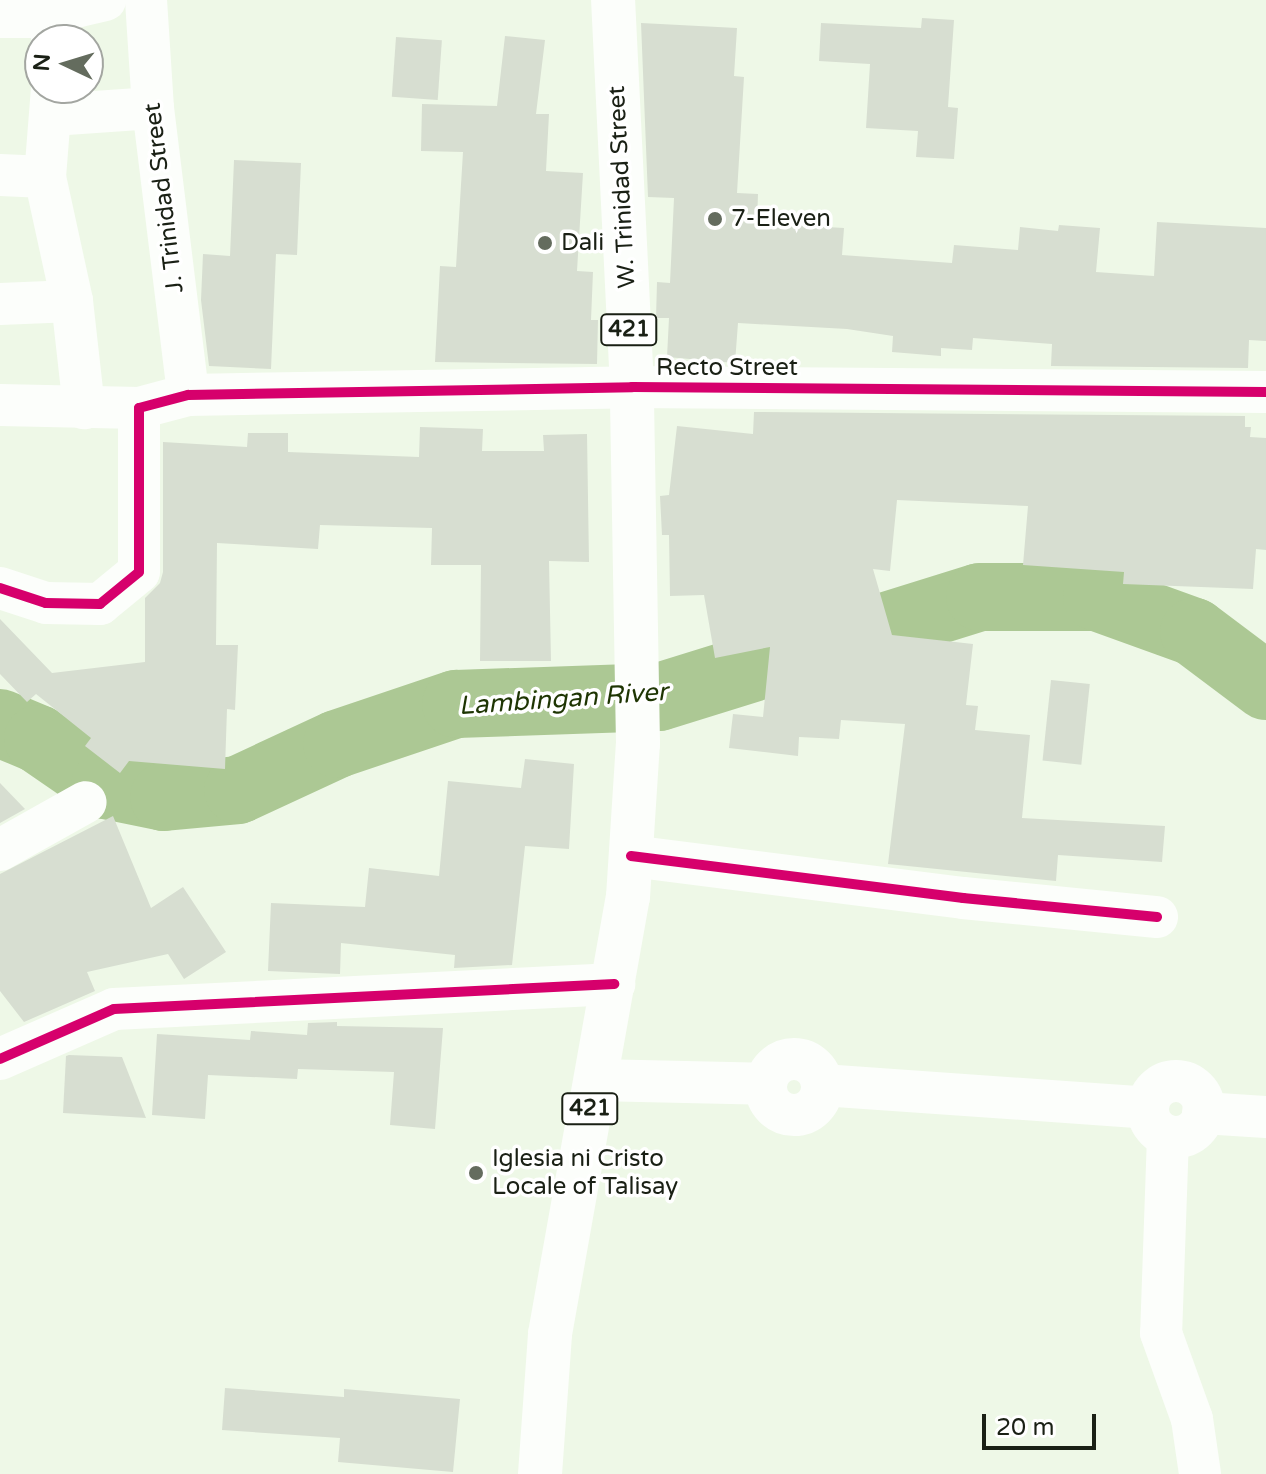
<!DOCTYPE html>
<style>
body{margin:0}
#map{position:relative;width:1266px;height:1474px;overflow:hidden;background:#eef8e7;font-family:"Varela Round",sans-serif}
div>[style]{position:absolute}
[style*='--x']{left:calc(var(--x)*1px);top:calc(var(--y)*1px);width:calc(var(--w)*1px);rotate:calc(var(--a)*1deg)}
.river>*{height:68px;margin:-34px;padding:0 34px;transform-origin:34px;border-radius:34px;background:#acc894}
.building>*{inset:0;background:#d7ded1;transform-origin:0 0}
.minor>*{height:42px;margin:-21px;padding:0 21px;transform-origin:21px;border-radius:21px;background:#fcfefb}
.minor>.ring{margin:-21px;padding:0;box-sizing:content-box;background:none;border:42px solid #fcfefb;border-radius:50%}
.major>*{height:44px;margin:-22px;padding:0 22px;transform-origin:22px;border-radius:22px;background:#fcfefb}
.cycleway>*{height:10px;margin:-5px;padding:0 5px;transform-origin:5px;border-radius:5px;background:#d6006c}
.dots>*{width:22px;height:22px;translate:-50% -50%;box-sizing:border-box;border:4px solid #fff;border-radius:50%}
span{translate:-50% -50%;white-space:nowrap;text-align:center;line-height:1.15;-webkit-text-stroke:7px #fff;paint-order:stroke}
.shield-label span{padding:2px 6px;background:#fff;border:2px solid;border-radius:6px;-webkit-text-stroke-width:0}
.shield-label{font-size:22px;color:#1a2015;font-weight:700}
.street-label{font-size:24px;color:#1a2015}
.poi-label{font-size:24px;color:#1a2015}
.left{translate:0 -50%;text-align:left}
.water-label{font-size:26px;color:#1e3503;font-style:italic}
.north{position:absolute;left:24px;top:24px;width:80px;height:80px;box-sizing:border-box;background:#fff;border:2px solid #a3a6a1;border-radius:50%;rotate:274deg;font-size:22px;font-weight:700;line-height:32px;text-align:center;color:#1a2015}
.north::after{content:'';display:block;margin:auto;width:28px;height:36px;background:#646c5e;clip-path:polygon(50% 0,100% 100%,50% 72%,0 100%)}
.scale{position:absolute;left:982px;top:1414px;width:114px;height:36px;box-sizing:border-box;border:4px solid #1a2015;border-top:0;padding-left:10px;font-size:24px;line-height:28px;white-space:nowrap;color:#1a2015;-webkit-text-stroke:6px #fff;paint-order:stroke}
</style>
<div id="map">
<div class="river">
<div style="--x:0;--y:723;--w:41;--a:22.8"></div>
<div style="--x:38;--y:739;--w:81;--a:34.5"></div>
<div style="--x:105;--y:785;--w:60;--a:11.5"></div>
<div style="--x:164;--y:797;--w:74;--a:-5.4"></div>
<div style="--x:238;--y:790;--w:109;--a:-24.9"></div>
<div style="--x:337;--y:744;--w:126;--a:-18.6"></div>
<div style="--x:456;--y:704;--w:203;--a:-2"></div>
<div style="--x:659;--y:697;--w:336;--a:-17.3"></div>
<div style="--x:980;--y:597;--w:117;--a:0"></div>
<div style="--x:1097;--y:597;--w:103;--a:19.8"></div>
<div style="--x:1194;--y:632;--w:90;--a:36.9"></div>
</div>
<div class="building">
<div style="clip-path:polygon(922px 18px,954px 20px,948px 107px,958px 108px,954px 159px,916px 157px,918px 131px,866px 128px,870px 64px,819px 61px,821px 23px,921px 28px)"></div>
<div style="clip-path:polygon(641px 23px,737px 28px,734px 76px,744px 77px,737px 193px,758px 194px,757px 223px,844px 228px,842px 255px,952px 263px,954px 245px,1018px 250px,1020px 227px,1058px 231px,1059px 225px,1100px 228px,1096px 272px,1154px 276px,1157px 222px,1266px 228px,1266px 341px,1249px 340px,1248px 368px,1051px 366px,1052px 344px,973px 338px,972px 350px,941px 348px,941px 356px,892px 352px,893px 336px,847px 329px,738px 323px,735px 363px,667px 357px,669px 318px,656px 318px,657px 282px,670px 283px,674px 198px,648px 197px)"></div>
<div style="clip-path:polygon(505px 36px,545px 40px,536px 114px,549px 114px,546px 171px,583px 173px,577px 271px,593px 272px,591px 320px,598px 320px,597px 364px,435px 362px,440px 266px,456px 267px,463px 152px,421px 151px,422px 104px,497px 106px)"></div>
<div style="left:396px;top:37px;width:46px;height:60px;rotate:4deg"></div>
<div style="clip-path:polygon(234px 160px,301px 163px,297px 255px,276px 254px,271px 369px,209px 366px,201px 300px,203px 254px,230px 256px)"></div>
<div style="clip-path:polygon(754px 412px,1245px 416px,1245px 427px,1251px 427px,1250px 437px,1266px 438px,1266px 550px,1256px 549px,1253px 589px,1123px 584px,1124px 572px,1023px 565px,1028px 506px,897px 500px,890px 571px,873px 569px,892px 635px,973px 644px,966px 705px,978px 706px,975px 730px,1030px 735px,1022px 818px,1165px 826px,1162px 862px,1058px 855px,1056px 881px,888px 864px,905px 724px,841px 720px,839px 739px,799px 737px,798px 756px,729px 748px,733px 714px,763px 717px,770px 647px,715px 658px,704px 595px,670px 596px,669px 535px,662px 535px,660px 496px,669px 495px,677px 426px,753px 434px)"></div>
<div style="clip-path:polygon(420px 427px,483px 429px,482px 451px,544px 451px,543px 435px,587px 434px,589px 562px,549px 561px,551px 661px,480px 661px,481px 565px,431px 565px,432px 528px,320px 525px,318px 549px,217px 543px,216px 645px,238px 645px,235px 710px,227px 709px,225px 769px,129px 761px,120px 773px,85px 746px,91px 738px,36px 694px,27px 702px,0 674px,0 619px,52px 673px,145px 662px,145px 598px,160px 583px,163px 572px,163px 442px,247px 447px,248px 433px,288px 433px,288px 452px,419px 457px)"></div>
<div style="left:1051px;top:680px;width:39px;height:81px;rotate:6deg"></div>
<div style="clip-path:polygon(525px 759px,574px 764px,569px 849px,525px 846px,512px 965px,454px 968px,455px 955px,341px 943px,340px 974px,268px 971px,271px 903px,365px 907px,369px 868px,439px 876px,448px 781px,521px 788px)"></div>
<div style="clip-path:polygon(0 783px,25px 809px,0 823px)"></div>
<div style="clip-path:polygon(113px 816px,151px 908px,183px 887px,226px 952px,184px 979px,168px 954px,87px 972px,95px 991px,24px 1022px,0 991px,0 874px)"></div>
<div style="clip-path:polygon(337px 1022px,337px 1026px,443px 1028px,435px 1129px,390px 1125px,394px 1072px,298px 1069px,297px 1079px,208px 1075px,205px 1119px,152px 1115px,157px 1034px,250px 1040px,251px 1031px,307px 1035px,308px 1023px)"></div>
<div style="clip-path:polygon(69px 1055px,122px 1057px,146px 1118px,63px 1113px,66px 1056px)"></div>
<div style="clip-path:polygon(225px 1388px,344px 1397px,344px 1389px,460px 1399px,453px 1472px,338px 1462px,340px 1438px,222px 1430px)"></div>
</div>
<div class="minor">
<div style="--x:146;--y:0;--w:108;--a:86.3"></div>
<div style="--x:153;--y:108;--w:289;--a:83"></div>
<div style="--x:0;--y:17;--w:54;--a:0"></div>
<div style="--x:52;--y:40;--w:23;--a:-85"></div>
<div style="--x:54;--y:17;--w:23;--a:-25"></div>
<div style="--x:75;--y:7;--w:31;--a:-13"></div>
<div style="--x:52;--y:115;--w:101;--a:-4"></div>
<div style="--x:0;--y:175;--w:45;--a:2.5"></div>
<div style="--x:45;--y:177;--w:89;--a:-85.5"></div>
<div style="--x:45;--y:177;--w:127;--a:77.7"></div>
<div style="--x:0;--y:304;--w:72;--a:-2.4"></div>
<div style="--x:72;--y:301;--w:108;--a:83.6"></div>
<div style="--x:0;--y:405;--w:139;--a:1.2"></div>
<div style="--x:139;--y:408;--w:51;--a:-14.9"></div>
<div style="--x:188;--y:395;--w:444;--a:-1"></div>
<div style="--x:632;--y:387;--w:634;--a:0.45"></div>
<div style="--x:0;--y:588;--w:48;--a:18.1"></div>
<div style="--x:46;--y:603;--w:54;--a:1.1"></div>
<div style="--x:100;--y:604;--w:50;--a:-39.4"></div>
<div style="--x:139;--y:572;--w:164;--a:-90"></div>
<div style="--x:0;--y:850;--w:98;--a:-29.2"></div>
<div style="--x:631;--y:856;--w:335;--a:7.2"></div>
<div style="--x:963;--y:898;--w:195;--a:5.6"></div>
<div class="ring" style="left:766px;top:1059px;width:14px;height:14px"></div>
<div style="--x:0;--y:1059;--w:124;--a:-23.7"></div>
<div style="--x:114;--y:1009;--w:501;--a:-2.86"></div>
<div style="--x:595;--y:1080;--w:171;--a:1.3"></div>
<div class="ring" style="left:1148px;top:1081px;width:14px;height:14px"></div>
<div style="--x:822;--y:1085;--w:326;--a:4"></div>
<div style="--x:1203;--y:1113;--w:63;--a:3.6"></div>
<div style="--x:1168;--y:1136;--w:197;--a:92"></div>
<div style="--x:1161;--y:1333;--w:91;--a:70.2"></div>
<div style="--x:1192;--y:1419;--w:56;--a:81.7"></div>
</div>
<div class="major">
<div style="--x:540;--y:1474;--w:140;--a:-85.9"></div>
<div style="--x:550;--y:1334;--w:444;--a:-79.9"></div>
<div style="--x:628;--y:897;--w:153;--a:-86.3"></div>
<div style="--x:638;--y:744;--w:357;--a:-91"></div>
<div style="--x:632;--y:387;--w:387;--a:-92.8"></div>
</div>
<div class="cycleway">
<div style="--x:0;--y:588;--w:48;--a:18.1"></div>
<div style="--x:46;--y:603;--w:54;--a:1.1"></div>
<div style="--x:100;--y:604;--w:50;--a:-39.4"></div>
<div style="--x:139;--y:572;--w:164;--a:-90"></div>
<div style="--x:139;--y:408;--w:51;--a:-14.9"></div>
<div style="--x:188;--y:395;--w:444;--a:-1"></div>
<div style="--x:632;--y:387;--w:634;--a:0.45"></div>
<div style="--x:631;--y:856;--w:335;--a:7.2"></div>
<div style="--x:963;--y:898;--w:195;--a:5.6"></div>
<div style="--x:0;--y:1059;--w:124;--a:-23.7"></div>
<div style="--x:114;--y:1009;--w:501;--a:-2.86"></div>
</div>
<div class="dots">
<div style="left:715px;top:219px;background:#646c5e"></div>
<div style="left:545px;top:243px;background:#646c5e"></div>
<div style="left:476px;top:1173px;background:#646c5e"></div>
</div>
<div class="shield-label">
<span style="left:629px;top:330px">421</span>
<span style="left:590px;top:1109px">421</span>
</div>
<div class="street-label">
<span style="left:622px;top:187px;rotate:-93deg">W. Trinidad Street</span>
<span style="left:164px;top:198px;rotate:-97deg">J. Trinidad Street</span>
<span style="left:727px;top:368px">Recto Street</span>
</div>
<div class="poi-label">
<span class="left" style="left:731px;top:219px">7-Eleven</span>
<span class="left" style="left:561px;top:243px">Dali</span>
<span class="left" style="left:492px;top:1173px">Iglesia ni Cristo<br>Locale of Talisay</span>
</div>
<div class="water-label">
<span style="left:563px;top:699px;rotate:-4deg">Lambingan River</span>
</div>
<div class="north">N</div>
<div class="scale">20 m</div>
</div>
